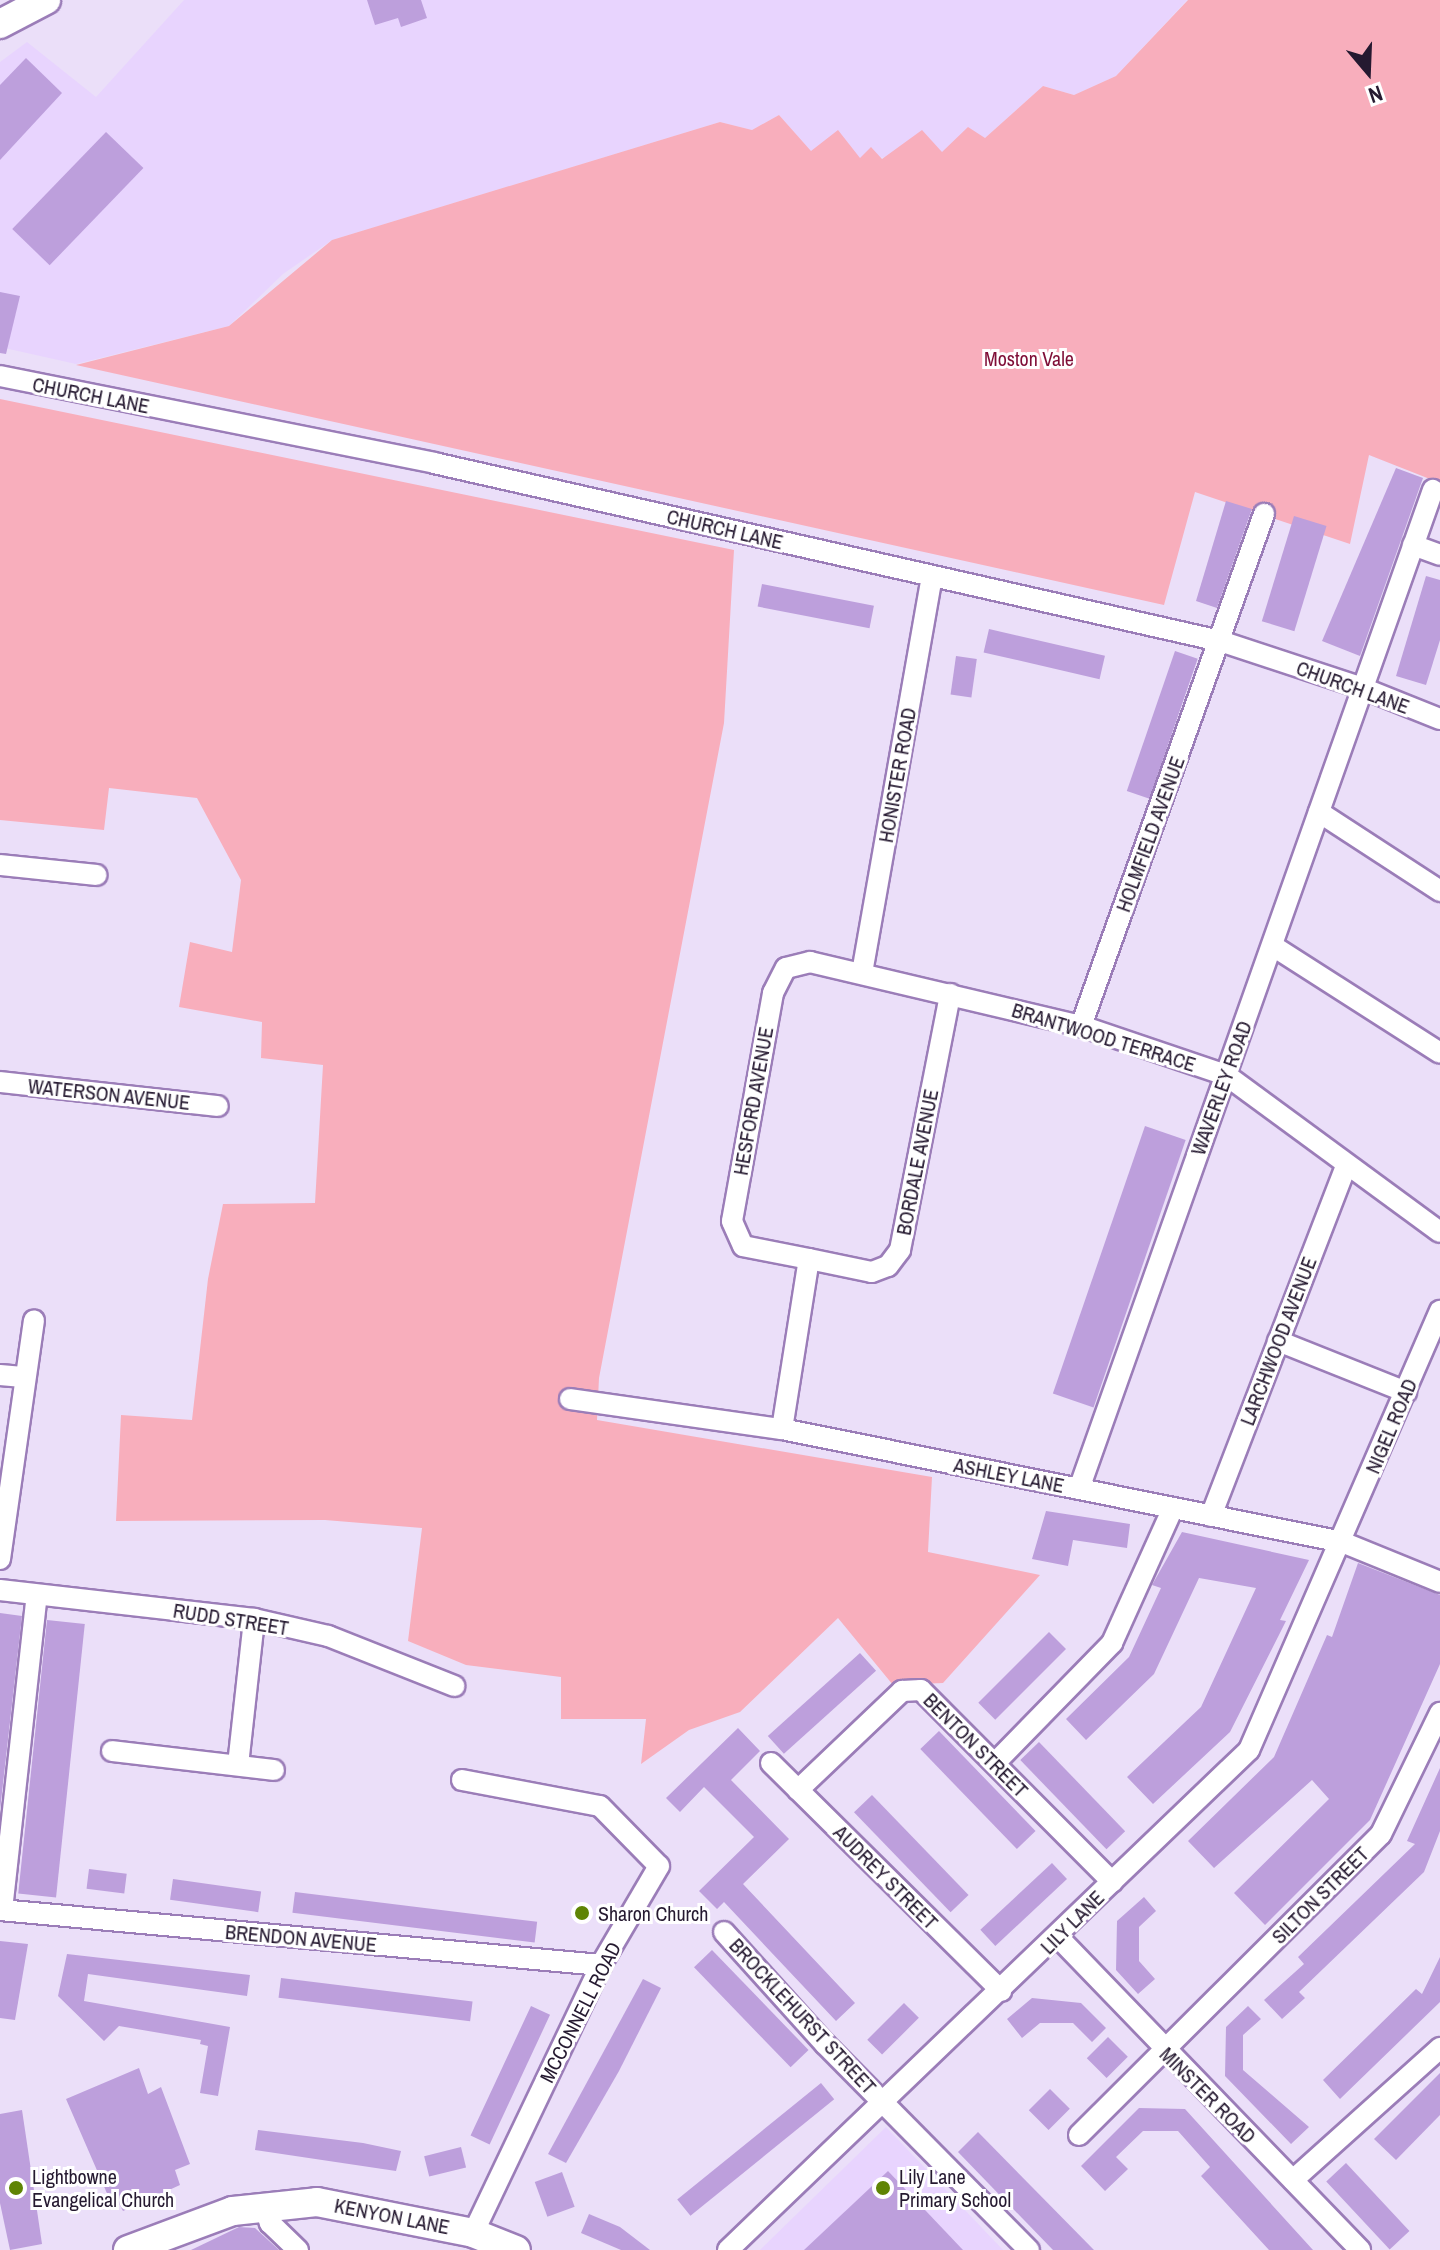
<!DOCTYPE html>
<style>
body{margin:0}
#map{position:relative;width:1440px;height:2250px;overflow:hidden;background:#ebdff9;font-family:"Archivo Narrow",sans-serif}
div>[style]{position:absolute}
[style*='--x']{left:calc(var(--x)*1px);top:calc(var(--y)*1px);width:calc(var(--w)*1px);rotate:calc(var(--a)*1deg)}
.built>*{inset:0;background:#e8d4fe}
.green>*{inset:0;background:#f8aebc}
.building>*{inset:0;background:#bd9fdc;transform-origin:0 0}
.roads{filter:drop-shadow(2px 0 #9b7db8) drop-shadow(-2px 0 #9b7db8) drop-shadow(0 2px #9b7db8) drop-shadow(0 -2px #9b7db8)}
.street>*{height:20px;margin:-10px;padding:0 10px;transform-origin:10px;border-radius:10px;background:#fff}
.secondary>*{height:28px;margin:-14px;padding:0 14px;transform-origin:14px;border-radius:14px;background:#fff}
.dots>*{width:22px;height:22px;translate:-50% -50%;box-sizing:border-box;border:4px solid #fff;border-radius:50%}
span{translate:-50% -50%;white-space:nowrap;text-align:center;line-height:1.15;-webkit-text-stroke:6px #fff;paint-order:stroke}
.park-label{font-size:20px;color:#7f0e37}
.street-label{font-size:20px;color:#251930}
.poi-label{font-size:20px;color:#251930}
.left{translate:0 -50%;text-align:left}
.north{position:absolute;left:1328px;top:32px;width:80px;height:80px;-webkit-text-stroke:6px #fff;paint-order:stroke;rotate:161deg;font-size:22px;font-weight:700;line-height:32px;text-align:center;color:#251930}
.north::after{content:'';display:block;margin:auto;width:28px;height:36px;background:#251930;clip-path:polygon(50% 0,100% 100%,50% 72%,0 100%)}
</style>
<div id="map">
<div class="built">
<div style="clip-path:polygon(184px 0,1187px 0,1116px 76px,1074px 95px,1043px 86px,985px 138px,942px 153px,860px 159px,811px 151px,779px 115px,752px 130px,720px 122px,332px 240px,283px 274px,229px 326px,76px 364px,0 347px,0 62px,27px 42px,96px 97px)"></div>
<div style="clip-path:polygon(886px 2127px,1003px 2250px,760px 2250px)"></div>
</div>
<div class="green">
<div style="clip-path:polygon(1188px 0,1440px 0,1440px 483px,1369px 455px,1350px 544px,1195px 492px,1164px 605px,76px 365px,229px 326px,332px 240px,720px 122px,752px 130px,779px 115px,811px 151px,838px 130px,860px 158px,871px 147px,882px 159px,922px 130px,942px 152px,968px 127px,985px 138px,1043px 86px,1074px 95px,1116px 76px)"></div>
<div style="clip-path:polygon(0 399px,734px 550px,724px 723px,599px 1378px,597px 1420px,932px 1477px,928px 1552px,1040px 1575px,943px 1683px,893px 1685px,838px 1618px,740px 1712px,689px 1730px,641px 1764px,646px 1719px,561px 1719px,561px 1677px,466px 1665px,408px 1641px,422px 1528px,325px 1520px,116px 1521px,121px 1415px,192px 1420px,208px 1279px,223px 1204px,315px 1203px,323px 1065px,261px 1058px,262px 1022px,179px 1007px,190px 942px,232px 952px,241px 880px,197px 798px,109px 788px,104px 830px,0 820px)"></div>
</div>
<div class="building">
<div style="clip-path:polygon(367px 0,421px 0,427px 18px,401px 27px,398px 18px,375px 25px)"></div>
<div style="clip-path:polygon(26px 58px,62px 93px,0 160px,0 85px)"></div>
<div style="left:106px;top:132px;width:52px;height:135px;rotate:44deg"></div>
<div style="clip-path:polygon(0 292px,20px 296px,6px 354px,0 353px)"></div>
<div style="clip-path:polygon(1396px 468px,1423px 478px,1360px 656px,1322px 641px)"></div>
<div style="clip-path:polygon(1226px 501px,1252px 509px,1217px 608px,1196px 601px)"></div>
<div style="left:1294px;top:516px;width:34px;height:110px;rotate:17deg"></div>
<div style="clip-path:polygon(1426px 576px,1440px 580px,1440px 640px,1426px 685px,1396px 676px)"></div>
<div style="left:762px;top:584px;width:114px;height:23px;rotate:11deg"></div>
<div style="left:989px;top:629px;width:119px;height:24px;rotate:13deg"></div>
<div style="left:1175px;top:651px;width:24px;height:148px;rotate:19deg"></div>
<div style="left:956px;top:656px;width:21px;height:39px;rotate:8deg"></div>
<div style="left:1145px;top:1126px;width:43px;height:283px;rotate:19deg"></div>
<div style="clip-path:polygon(1046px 1511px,1130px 1524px,1127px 1548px,1073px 1540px,1068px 1566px,1032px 1559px)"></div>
<div style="clip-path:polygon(1182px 1532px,1309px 1560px,1280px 1620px,1286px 1621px,1230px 1732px,1153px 1804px,1127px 1777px,1201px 1707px,1256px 1588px,1199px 1578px,1154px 1674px,1086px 1740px,1066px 1719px,1129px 1657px,1161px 1588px,1152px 1585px)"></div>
<div style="clip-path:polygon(1358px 1563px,1440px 1595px,1440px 1664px,1370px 1820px,1265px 1925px,1234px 1893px,1329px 1799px,1312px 1780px,1214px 1868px,1188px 1841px,1274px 1757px,1327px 1635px,1332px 1637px)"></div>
<div style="clip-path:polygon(0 1613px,22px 1616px,0 1810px)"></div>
<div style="left:47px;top:1620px;width:38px;height:275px;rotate:6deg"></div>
<div style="left:1049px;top:1632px;width:24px;height:100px;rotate:45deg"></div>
<div style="left:860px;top:1653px;width:24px;height:124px;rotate:48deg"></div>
<div style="clip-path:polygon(738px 1728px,760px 1751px,731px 1780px,789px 1839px,743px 1884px,855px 2003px,836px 2021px,724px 1902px,717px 1909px,699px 1891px,754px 1837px,704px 1787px,680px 1812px,666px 1798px)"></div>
<div style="left:939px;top:1731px;width:139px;height:26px;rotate:46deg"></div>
<div style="left:1039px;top:1742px;width:124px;height:26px;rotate:46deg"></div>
<div style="clip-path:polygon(1440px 1768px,1440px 1831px,1424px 1872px,1299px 1992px,1305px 1998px,1282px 2019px,1264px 2000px,1304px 1964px,1298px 1957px,1415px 1844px,1407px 1841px)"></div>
<div style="left:872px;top:1795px;width:139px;height:25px;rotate:46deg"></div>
<div style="left:1052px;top:1863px;width:22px;height:98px;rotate:47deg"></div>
<div style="left:89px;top:1869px;width:38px;height:20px;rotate:7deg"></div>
<div style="left:173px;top:1879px;width:89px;height:21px;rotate:8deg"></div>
<div style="left:295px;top:1892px;width:244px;height:21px;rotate:7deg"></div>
<div style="clip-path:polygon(1144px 1897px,1156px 1911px,1139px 1927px,1139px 1961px,1155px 1979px,1138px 1994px,1116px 1970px,1117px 1921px)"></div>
<div style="clip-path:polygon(0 1941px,28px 1944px,15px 2020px,0 2018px)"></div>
<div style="left:712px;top:1950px;width:139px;height:25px;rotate:46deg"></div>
<div style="clip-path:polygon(67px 1954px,250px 1975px,247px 1996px,88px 1974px,84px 2001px,230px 2027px,218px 2096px,200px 2093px,208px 2046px,200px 2044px,201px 2040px,119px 2026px,104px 2041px,58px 1996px)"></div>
<div style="clip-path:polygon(1440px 1957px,1440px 2002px,1340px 2099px,1323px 2080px,1416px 1989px,1422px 1994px)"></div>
<div style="left:281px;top:1978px;width:193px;height:20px;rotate:7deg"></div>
<div style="clip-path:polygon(643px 1979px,661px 1988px,619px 2071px,566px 2163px,548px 2154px)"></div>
<div style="clip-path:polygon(1032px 1998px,1081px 2003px,1106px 2028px,1092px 2042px,1073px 2023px,1040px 2023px,1022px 2038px,1007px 2019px)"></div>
<div style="left:904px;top:2003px;width:21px;height:52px;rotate:45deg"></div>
<div style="left:531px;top:2006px;width:21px;height:143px;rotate:25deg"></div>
<div style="clip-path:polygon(1248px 2006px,1261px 2019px,1243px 2035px,1243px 2070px,1309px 2127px,1291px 2144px,1225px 2076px,1226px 2027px)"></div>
<div style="left:1108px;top:2037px;width:28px;height:30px;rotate:45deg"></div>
<div style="clip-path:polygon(139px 2068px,148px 2094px,161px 2087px,190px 2164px,175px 2170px,180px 2185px,123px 2211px,115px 2196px,109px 2198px,66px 2099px)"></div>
<div style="clip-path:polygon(1440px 2073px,1440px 2115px,1396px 2160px,1374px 2139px)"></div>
<div style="left:821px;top:2083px;width:21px;height:185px;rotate:51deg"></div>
<div style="left:1050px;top:2089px;width:28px;height:30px;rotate:45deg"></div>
<div style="clip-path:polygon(1139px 2108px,1185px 2109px,1313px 2250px,1269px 2250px,1201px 2176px,1210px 2167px,1178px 2131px,1143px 2131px,1116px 2157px,1128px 2169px,1105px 2191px,1081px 2166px)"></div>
<div style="clip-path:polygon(22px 2110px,42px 2244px,10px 2250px,0 2203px,0 2114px)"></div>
<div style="clip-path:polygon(258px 2130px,363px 2143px,401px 2151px,396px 2171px,255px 2150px)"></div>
<div style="clip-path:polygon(978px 2132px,1094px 2250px,1053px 2250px,958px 2152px)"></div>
<div style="left:461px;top:2147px;width:21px;height:38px;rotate:76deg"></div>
<div style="left:1346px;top:2163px;width:93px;height:27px;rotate:47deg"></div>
<div style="clip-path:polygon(888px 2171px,963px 2250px,804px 2250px)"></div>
<div style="left:562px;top:2172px;width:37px;height:29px;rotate:70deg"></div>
<div style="clip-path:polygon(589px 2214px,620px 2227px,650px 2250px,621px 2250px,581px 2233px)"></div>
<div style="clip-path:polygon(239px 2227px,255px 2228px,279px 2250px,191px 2250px)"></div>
</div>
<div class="roads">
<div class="street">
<div style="--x:0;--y:376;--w:443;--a:11.3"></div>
<div style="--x:434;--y:463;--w:806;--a:12.76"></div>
<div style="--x:1220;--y:641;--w:147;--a:18.2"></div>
<div style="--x:1360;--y:687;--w:86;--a:21.8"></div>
<div style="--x:1413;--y:545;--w:29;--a:20"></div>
<div style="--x:1319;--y:812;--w:145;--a:33.1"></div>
<div style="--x:0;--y:865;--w:97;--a:5.9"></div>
<div style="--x:1273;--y:946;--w:198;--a:32.6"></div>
<div style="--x:862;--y:973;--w:403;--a:-80"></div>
<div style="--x:1081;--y:1026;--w:544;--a:-70.33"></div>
<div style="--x:0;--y:1082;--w:219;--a:6.3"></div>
<div style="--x:809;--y:1259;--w:67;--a:-168.9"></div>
<div style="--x:743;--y:1246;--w:27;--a:-114"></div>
<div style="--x:732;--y:1221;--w:232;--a:-79.8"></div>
<div style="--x:773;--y:993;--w:28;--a:-63"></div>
<div style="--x:786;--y:968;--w:25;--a:-14"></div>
<div style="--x:810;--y:962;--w:278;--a:13.3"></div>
<div style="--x:1081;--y:1026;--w:153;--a:18.7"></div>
<div style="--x:1226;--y:1075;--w:265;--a:36.3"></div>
<div style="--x:1278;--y:1341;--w:138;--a:21.7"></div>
<div style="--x:0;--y:1375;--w:23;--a:5"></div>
<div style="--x:570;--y:1399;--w:214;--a:8.1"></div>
<div style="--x:782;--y:1429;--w:571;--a:11.41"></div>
<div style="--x:1342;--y:1542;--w:106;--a:22.2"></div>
<div style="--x:782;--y:1429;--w:172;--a:-81"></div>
<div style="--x:809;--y:1259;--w:64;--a:11.7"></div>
<div style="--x:872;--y:1272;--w:17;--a:-21"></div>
<div style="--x:888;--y:1266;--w:20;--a:-53"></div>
<div style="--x:900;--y:1250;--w:261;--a:-78.9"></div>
<div style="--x:1079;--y:1489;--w:1060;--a:-70.49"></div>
<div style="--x:1211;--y:1516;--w:375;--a:-68.9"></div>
<div style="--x:0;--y:1559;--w:241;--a:-81.9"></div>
<div style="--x:0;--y:1590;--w:256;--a:6.5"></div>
<div style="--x:254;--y:1619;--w:76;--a:12.9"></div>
<div style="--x:328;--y:1636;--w:136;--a:21.6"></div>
<div style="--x:112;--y:1751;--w:163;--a:6.7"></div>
<div style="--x:771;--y:1763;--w:324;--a:44.7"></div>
<div style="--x:995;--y:1763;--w:168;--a:-45.7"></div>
<div style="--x:1112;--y:1643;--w:148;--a:-65.7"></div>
<div style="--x:238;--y:1765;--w:147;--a:-83.7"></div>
<div style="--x:462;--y:1780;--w:140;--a:10.7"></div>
<div style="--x:600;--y:1806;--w:84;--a:45.5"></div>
<div style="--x:659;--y:1866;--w:115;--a:120.4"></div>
<div style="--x:601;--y:1965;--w:297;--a:115.5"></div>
<div style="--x:798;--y:1790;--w:144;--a:-43.6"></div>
<div style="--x:902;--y:1691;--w:19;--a:-3"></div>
<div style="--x:921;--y:1690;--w:271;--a:45.1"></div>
<div style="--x:0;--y:1910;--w:604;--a:5.23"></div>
<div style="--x:2;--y:1910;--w:317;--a:-83.7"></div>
<div style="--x:724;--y:1932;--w:151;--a:48"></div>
<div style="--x:825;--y:2044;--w:290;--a:45.3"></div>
<div style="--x:1058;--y:1937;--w:435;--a:46"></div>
<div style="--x:1079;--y:2135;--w:426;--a:-44.9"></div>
<div style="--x:1381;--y:1834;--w:135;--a:-64"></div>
<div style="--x:1293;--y:2180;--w:198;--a:-41.9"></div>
<div style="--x:264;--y:2205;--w:19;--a:72"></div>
<div style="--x:270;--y:2223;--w:39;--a:44"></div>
<div style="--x:728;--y:2250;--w:722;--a:-43.82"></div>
<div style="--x:1249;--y:1750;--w:479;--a:-66.5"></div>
</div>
<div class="secondary">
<div style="--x:0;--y:24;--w:52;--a:-27.6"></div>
<div style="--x:128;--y:2250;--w:112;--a:-20.4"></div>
<div style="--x:233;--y:2211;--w:84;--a:-6.1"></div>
<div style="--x:317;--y:2202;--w:159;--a:11.2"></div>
<div style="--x:473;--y:2233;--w:46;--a:21.6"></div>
</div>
</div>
<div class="dots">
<div style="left:582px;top:1913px;background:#5f8404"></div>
<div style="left:16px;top:2188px;background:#5f8404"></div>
<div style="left:883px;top:2188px;background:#5f8404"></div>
</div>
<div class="park-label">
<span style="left:1029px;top:358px">Moston Vale</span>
</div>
<div class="street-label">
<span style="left:91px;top:395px;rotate:11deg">CHURCH LANE</span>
<span style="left:725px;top:529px;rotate:13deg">CHURCH LANE</span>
<span style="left:1353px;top:687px;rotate:20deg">CHURCH LANE</span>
<span style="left:897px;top:775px;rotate:-80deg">HONISTER ROAD</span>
<span style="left:1150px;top:834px;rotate:-70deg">HOLMFIELD AVENUE</span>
<span style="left:1104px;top:1037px;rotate:17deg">BRANTWOOD TERRACE</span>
<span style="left:1221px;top:1088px;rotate:-70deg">WAVERLEY ROAD</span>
<span style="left:109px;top:1094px;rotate:6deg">WATERSON AVENUE</span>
<span style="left:753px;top:1101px;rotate:-80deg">HESFORD AVENUE</span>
<span style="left:917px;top:1162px;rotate:-79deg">BORDALE AVENUE</span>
<span style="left:1278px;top:1341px;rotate:-69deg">LARCHWOOD AVENUE</span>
<span style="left:1391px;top:1426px;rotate:-67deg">NIGEL ROAD</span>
<span style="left:1009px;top:1475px;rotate:11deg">ASHLEY LANE</span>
<span style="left:231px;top:1619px;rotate:9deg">RUDD STREET</span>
<span style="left:976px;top:1745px;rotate:45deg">BENTON STREET</span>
<span style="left:886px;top:1877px;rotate:45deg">AUDREY STREET</span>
<span style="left:1320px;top:1895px;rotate:-45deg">SILTON STREET</span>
<span style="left:1072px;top:1922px;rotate:-45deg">LILY LANE</span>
<span style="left:301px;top:1938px;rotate:5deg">BRENDON AVENUE</span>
<span style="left:580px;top:2012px;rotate:-63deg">MCCONNELL ROAD</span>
<span style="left:803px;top:2016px;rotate:47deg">BROCKLEHURST STREET</span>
<span style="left:1208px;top:2095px;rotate:45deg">MINSTER ROAD</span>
<span style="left:392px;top:2216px;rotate:11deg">KENYON LANE</span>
</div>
<div class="poi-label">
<span class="left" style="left:598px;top:1913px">Sharon Church</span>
<span class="left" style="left:32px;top:2188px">Lightbowne<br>Evangelical Church</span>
<span class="left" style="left:899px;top:2188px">Lily Lane<br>Primary School</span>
</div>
<div class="north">N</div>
</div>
